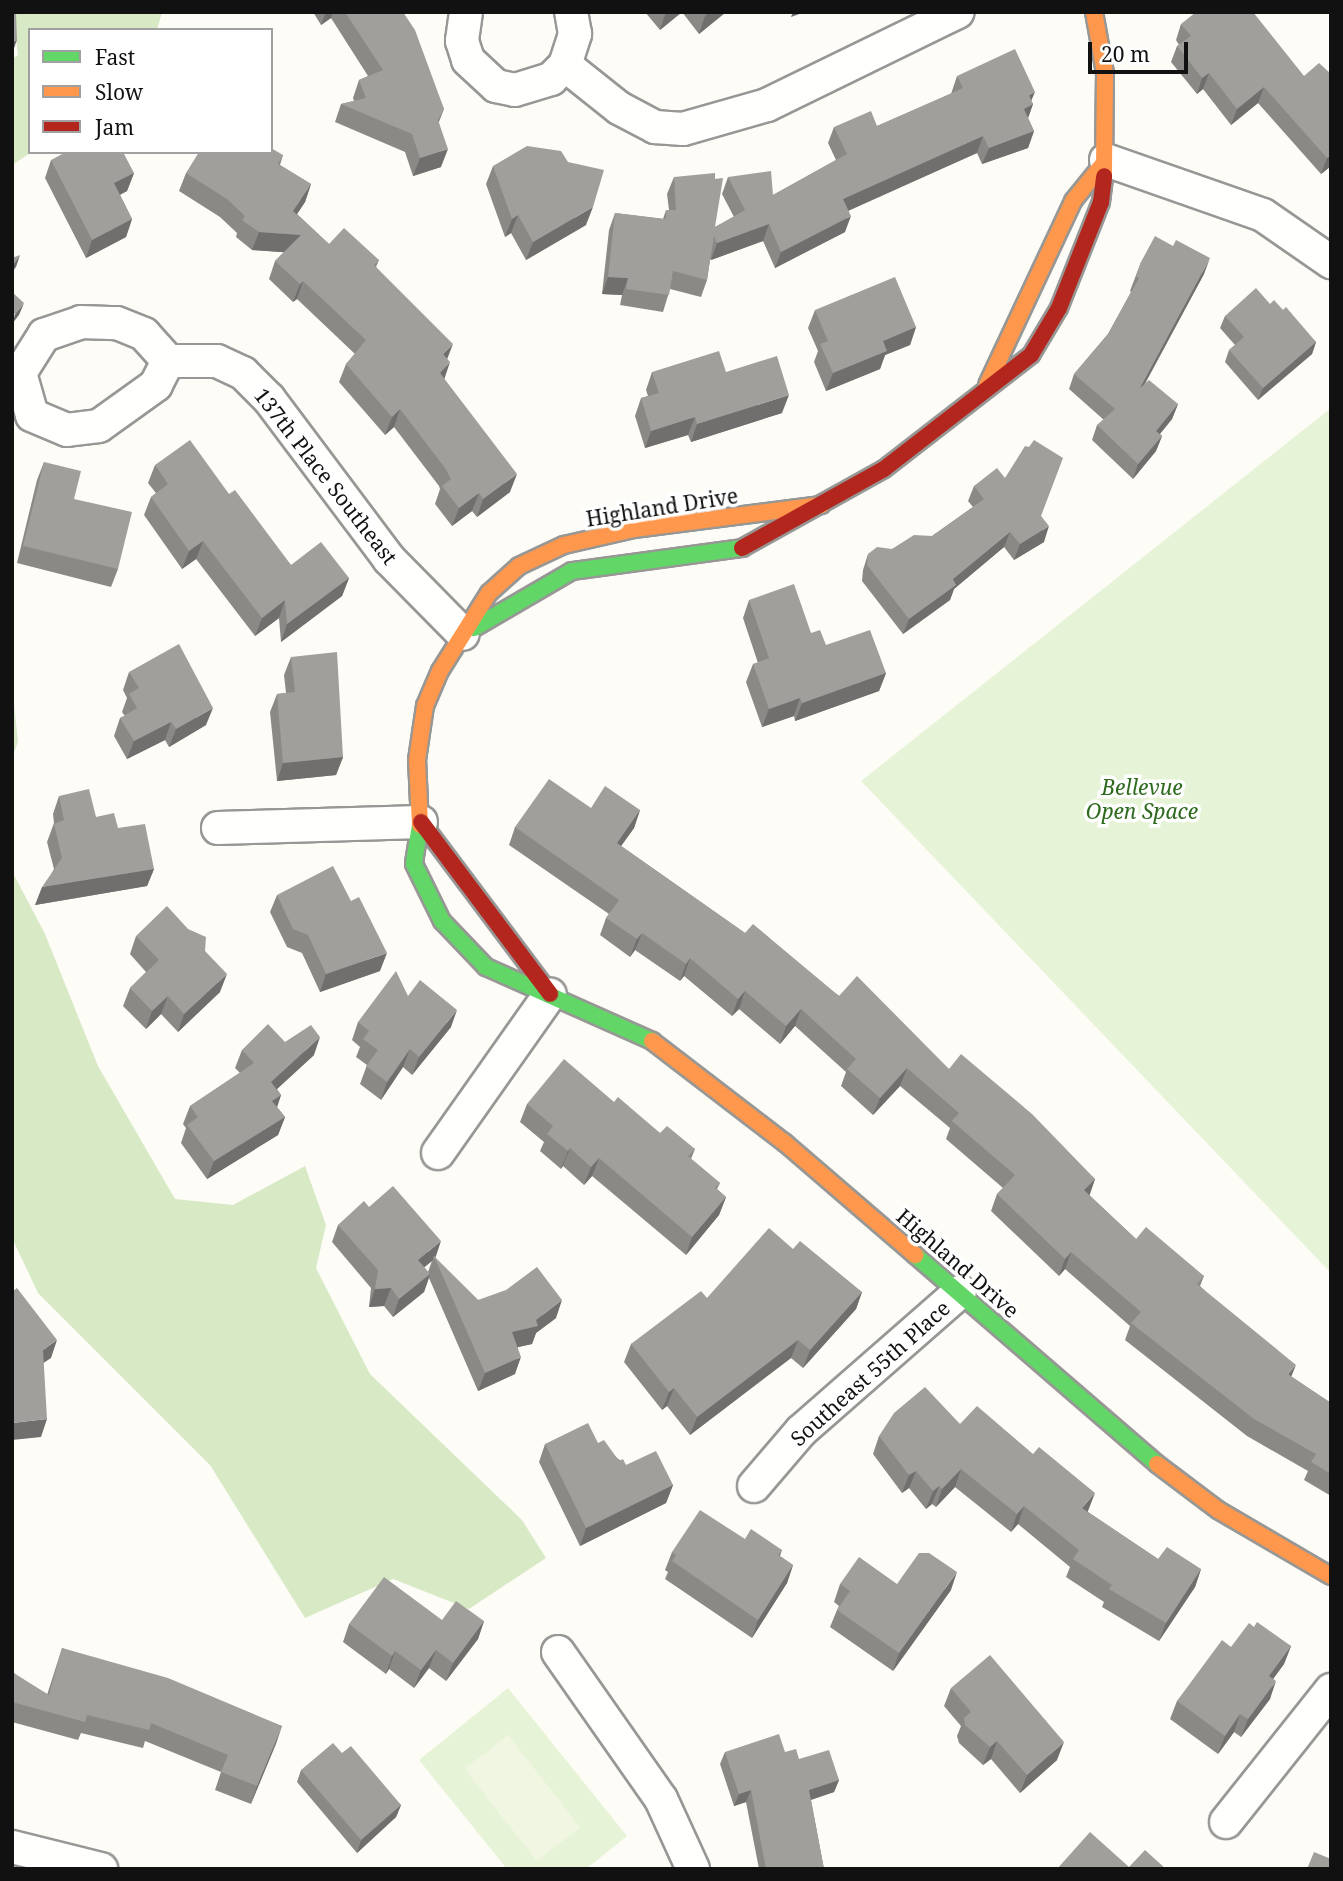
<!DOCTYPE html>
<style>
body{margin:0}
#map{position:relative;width:1343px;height:1881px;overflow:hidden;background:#fdfcf7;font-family:"Noto Serif",serif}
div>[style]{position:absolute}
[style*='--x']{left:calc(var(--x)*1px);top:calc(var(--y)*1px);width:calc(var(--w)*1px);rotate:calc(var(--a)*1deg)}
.green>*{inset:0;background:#e7f3d7}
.forest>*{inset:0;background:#d8eac5}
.pitch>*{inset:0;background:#f0f6e1;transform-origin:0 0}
.roads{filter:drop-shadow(2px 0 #979795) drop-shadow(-2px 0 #979795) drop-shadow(0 2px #979795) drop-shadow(0 -2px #979795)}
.street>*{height:32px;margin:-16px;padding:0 16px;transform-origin:16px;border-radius:16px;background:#fffffe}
.fast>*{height:16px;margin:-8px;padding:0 8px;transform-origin:8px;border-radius:8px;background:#63d668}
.slow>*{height:16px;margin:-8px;padding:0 8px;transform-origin:8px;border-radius:8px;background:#ff974d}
.jam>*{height:16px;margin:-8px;padding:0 8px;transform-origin:8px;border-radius:8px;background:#b3261e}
.wall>*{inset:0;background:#8a8986}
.shaded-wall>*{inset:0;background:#716f6d}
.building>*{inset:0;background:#a19f9c}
span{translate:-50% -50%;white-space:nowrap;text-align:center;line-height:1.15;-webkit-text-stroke:7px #fff;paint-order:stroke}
.street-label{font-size:21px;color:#111}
.park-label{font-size:21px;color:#2f6b1f;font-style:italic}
.frame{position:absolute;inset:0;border:14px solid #111;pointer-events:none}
.legend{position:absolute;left:28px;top:28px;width:245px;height:126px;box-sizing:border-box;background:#fff;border:2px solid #a0a0a0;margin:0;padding:9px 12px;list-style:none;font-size:21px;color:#111}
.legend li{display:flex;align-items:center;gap:14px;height:35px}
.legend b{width:35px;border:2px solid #a0a0a0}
.scale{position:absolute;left:1088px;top:42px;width:100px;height:32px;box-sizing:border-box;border:4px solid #111;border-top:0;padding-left:9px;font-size:21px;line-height:24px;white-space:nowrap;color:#111;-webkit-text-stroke:5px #fff;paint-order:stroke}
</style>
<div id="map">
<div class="green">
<div style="clip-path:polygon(1331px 408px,1331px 1273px,861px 781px)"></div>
<div style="clip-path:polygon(508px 1688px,627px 1836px,586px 1869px,507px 1869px,419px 1760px)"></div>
</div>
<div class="forest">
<div style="clip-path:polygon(13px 12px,162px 12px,157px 30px,30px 30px,32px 152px,12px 165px,12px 59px,18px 55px)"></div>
<div style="clip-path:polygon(12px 685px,18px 742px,12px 758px)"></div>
<div style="clip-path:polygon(12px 871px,45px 934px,98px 1066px,175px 1199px,233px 1205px,305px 1166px,326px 1225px,316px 1268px,370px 1374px,522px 1520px,546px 1558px,469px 1609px,393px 1579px,305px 1618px,210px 1465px,38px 1293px,12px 1238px)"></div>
</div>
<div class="pitch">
<div style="left:508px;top:1735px;width:117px;height:55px;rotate:52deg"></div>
</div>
<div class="roads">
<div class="street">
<div style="--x:466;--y:12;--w:29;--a:98"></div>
<div style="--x:462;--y:41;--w:20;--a:72"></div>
<div style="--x:468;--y:60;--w:38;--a:43"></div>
<div style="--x:496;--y:86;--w:19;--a:12"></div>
<div style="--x:515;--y:90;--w:38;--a:-17"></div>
<div style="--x:551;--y:79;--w:20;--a:-45"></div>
<div style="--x:565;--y:65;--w:33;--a:-72"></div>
<div style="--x:575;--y:34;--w:22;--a:-100"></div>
<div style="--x:565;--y:65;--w:69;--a:38.5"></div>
<div style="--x:619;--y:108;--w:41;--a:27.8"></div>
<div style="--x:655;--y:127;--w:28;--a:4"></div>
<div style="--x:683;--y:129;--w:87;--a:-15.9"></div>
<div style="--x:767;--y:105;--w:212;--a:-26"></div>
<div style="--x:1106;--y:160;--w:166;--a:19.3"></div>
<div style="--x:1263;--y:215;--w:83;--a:34.7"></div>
<div style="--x:168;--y:361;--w:27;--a:117"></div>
<div style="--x:156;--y:385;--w:70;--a:144.3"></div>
<div style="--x:99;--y:426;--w:32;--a:173"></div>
<div style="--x:67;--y:430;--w:38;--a:-157"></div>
<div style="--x:32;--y:415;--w:44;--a:-105.9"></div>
<div style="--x:20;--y:373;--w:45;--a:-57.7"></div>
<div style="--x:44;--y:335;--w:39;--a:-19"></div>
<div style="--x:81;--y:322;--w:36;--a:2"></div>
<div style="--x:117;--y:323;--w:29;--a:22"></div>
<div style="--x:144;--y:334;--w:36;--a:48"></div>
<div style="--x:168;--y:361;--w:49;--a:0"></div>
<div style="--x:217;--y:361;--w:29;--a:25"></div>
<div style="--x:243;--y:373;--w:37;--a:45"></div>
<div style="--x:269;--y:399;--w:200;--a:53.1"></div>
<div style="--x:389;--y:559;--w:105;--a:45.4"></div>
<div style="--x:218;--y:828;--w:203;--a:-1.7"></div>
<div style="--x:438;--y:1153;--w:194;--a:-54.8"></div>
<div style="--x:754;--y:1486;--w:72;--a:-49.5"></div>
<div style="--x:801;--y:1431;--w:211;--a:-41.2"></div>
<div style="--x:558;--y:1652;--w:179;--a:55"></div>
<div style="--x:661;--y:1799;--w:77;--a:65.4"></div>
<div style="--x:1226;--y:1822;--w:169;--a:-51.5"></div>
<div style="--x:12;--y:1847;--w:92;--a:13.9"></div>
</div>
<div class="fast">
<div style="--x:474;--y:628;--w:113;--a:-30.2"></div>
<div style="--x:572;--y:571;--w:172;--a:-7.7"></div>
<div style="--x:420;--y:825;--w:39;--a:99"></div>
<div style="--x:414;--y:864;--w:64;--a:63.8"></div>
<div style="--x:442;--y:921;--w:64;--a:46.3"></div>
<div style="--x:486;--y:967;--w:182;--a:24"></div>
<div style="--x:915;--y:1255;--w:320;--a:40.8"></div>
</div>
<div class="slow">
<div style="--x:1094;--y:12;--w:62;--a:79.8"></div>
<div style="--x:1105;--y:73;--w:103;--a:90.6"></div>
<div style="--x:987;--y:385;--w:203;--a:-64.9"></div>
<div style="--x:1073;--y:201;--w:48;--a:-51"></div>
<div style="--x:420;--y:825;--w:65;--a:-92.6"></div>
<div style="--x:417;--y:760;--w:55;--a:-81.6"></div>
<div style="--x:425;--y:706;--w:38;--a:-67"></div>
<div style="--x:440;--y:671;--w:92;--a:-57.9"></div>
<div style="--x:489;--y:593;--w:40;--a:-42"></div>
<div style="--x:519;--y:566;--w:50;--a:-25"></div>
<div style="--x:564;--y:545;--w:72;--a:-12.9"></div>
<div style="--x:634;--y:529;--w:189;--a:-7.3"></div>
<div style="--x:652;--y:1041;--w:168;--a:37.5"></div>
<div style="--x:785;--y:1143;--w:172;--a:40.7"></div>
<div style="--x:1157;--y:1464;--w:76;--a:37"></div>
<div style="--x:1218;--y:1510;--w:131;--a:30.3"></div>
</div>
<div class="jam">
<div style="--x:742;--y:548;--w:162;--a:-29.1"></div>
<div style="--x:884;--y:469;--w:186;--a:-37.8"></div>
<div style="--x:1031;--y:355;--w:55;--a:-59.2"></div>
<div style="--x:1059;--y:308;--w:114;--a:-68.4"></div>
<div style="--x:1101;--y:202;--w:26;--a:-83"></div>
<div style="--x:421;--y:822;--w:215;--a:53.1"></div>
</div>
</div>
<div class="wall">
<div style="clip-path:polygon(313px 12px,403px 12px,444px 109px,439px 122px,441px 167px,413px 176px,405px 152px,335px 122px,341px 104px,354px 101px,353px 98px,359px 80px,368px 76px,331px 18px,321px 25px)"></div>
<div style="clip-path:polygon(645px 12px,726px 12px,699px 34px,682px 12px,660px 30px)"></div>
<div style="clip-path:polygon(1181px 24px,1304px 76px,1331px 166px,1321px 174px,1258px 103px,1231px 125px,1203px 89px,1197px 94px,1171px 62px,1177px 46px,1179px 45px,1176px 40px)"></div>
<div style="clip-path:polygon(957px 76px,1031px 101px,1033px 104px,1028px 118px,1034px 131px,1028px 148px,982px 164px,977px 153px,848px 210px,845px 232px,775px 268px,763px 241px,711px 260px,710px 259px,707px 280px,701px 297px,670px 289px,663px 312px,620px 305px,622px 295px,602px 294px,609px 230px,615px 213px,663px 219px,666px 210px,669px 210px,667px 194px,674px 177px,715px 227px,734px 217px,722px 194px,728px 177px,773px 195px,836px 160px,828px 143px,834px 127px,877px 126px,951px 94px)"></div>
<div style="clip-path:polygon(283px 155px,280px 165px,311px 184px,305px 202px,297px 214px,329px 244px,379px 260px,376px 267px,447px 359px,444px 379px,510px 492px,477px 517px,472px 511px,452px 526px,435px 504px,440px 489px,439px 486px,394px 427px,385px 435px,339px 382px,346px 364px,355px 354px,297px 299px,293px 302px,269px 279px,275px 261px,284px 252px,252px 250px,236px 237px,237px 233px,220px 217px,179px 191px,186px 173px)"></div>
<div style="clip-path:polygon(51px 160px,134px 173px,127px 191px,120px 195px,132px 219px,126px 237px,86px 258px,45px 178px)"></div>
<div style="clip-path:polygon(493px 166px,586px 225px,526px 260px,511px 233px,505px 237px,486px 184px)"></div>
<div style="clip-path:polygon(1141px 262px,1204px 274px,1145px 384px,1178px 404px,1172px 419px,1160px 434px,1162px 436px,1156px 451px,1133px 479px,1092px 440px,1097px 425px,1104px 420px,1069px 389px,1074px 374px,1108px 334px,1131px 292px,1130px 291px)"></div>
<div style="clip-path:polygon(1270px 304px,1283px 310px,1316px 342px,1312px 354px,1258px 400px,1225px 362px,1229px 350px,1235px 345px,1220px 328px,1225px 316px)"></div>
<div style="clip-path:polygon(815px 310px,916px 327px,910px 345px,885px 355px,880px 369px,826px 391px,814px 362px,818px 351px,808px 328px)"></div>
<div style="clip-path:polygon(652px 372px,782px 413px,691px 442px,688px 435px,645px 448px,635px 416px,641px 398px,648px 396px,646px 390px)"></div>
<div style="clip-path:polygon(44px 462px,74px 499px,118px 569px,111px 587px,17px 563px,37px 480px)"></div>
<div style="clip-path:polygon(155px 465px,229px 494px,291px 565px,349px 578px,342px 596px,281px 642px,279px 618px,255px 636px,196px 559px,182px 569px,144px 515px,151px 497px,156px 493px,148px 483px)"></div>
<div style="clip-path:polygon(1005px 478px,1041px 516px,1044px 542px,1014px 560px,1004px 547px,954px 589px,950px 600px,903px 634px,862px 581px,863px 570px,868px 554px,892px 549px,932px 536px,973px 507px,968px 501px,974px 486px)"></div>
<div style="clip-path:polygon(749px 600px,811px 633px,826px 645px,886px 673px,879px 691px,795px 721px,794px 716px,762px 727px,746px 682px,753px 664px,758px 663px,743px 618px)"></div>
<div style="clip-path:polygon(291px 657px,343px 757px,336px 775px,277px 781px,270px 712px,277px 694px,286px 693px,284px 675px)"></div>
<div style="clip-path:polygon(129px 672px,206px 725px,169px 747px,165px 740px,127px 759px,114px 736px,120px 718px,125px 716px,122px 712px,127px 698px,123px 690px)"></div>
<div style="clip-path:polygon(59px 796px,96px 817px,118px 828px,154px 869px,147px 886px,35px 905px,54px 869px,47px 842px,54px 823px,53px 814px)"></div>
<div style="clip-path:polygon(591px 808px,640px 810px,634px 828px,621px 846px,745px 933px,949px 1069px,1095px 1179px,1089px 1195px,1136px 1239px,1204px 1276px,1200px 1286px,1291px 1377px,1331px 1403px,1331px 1496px,1304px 1480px,1308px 1471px,1247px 1436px,1125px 1340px,1130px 1326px,1065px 1269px,1059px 1276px,991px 1211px,997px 1194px,1003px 1188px,946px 1139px,950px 1128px,900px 1086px,873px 1115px,841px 1086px,846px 1072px,795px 1026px,780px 1044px,739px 1009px,732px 1016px,684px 976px,680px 981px,635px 950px,630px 957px,600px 935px,606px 918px,609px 914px,509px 845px,515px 827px)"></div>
<div style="clip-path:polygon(277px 895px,380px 971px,320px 992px,302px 953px,287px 947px,270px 912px)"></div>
<div style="clip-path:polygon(136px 936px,205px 951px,220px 992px,178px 1032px,161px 1014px,146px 1029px,123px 1006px,130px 988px,146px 972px,130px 954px)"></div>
<div style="clip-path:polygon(408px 996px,451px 1027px,412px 1075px,403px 1067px,381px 1100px,360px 1084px,367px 1065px,356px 1057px,360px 1047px,352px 1040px,358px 1022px)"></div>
<div style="clip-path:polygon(285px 1042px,314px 1055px,277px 1089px,281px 1095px,277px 1107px,285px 1117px,278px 1135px,207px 1179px,181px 1143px,186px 1128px,183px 1124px,190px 1106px,240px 1073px,235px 1068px,242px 1050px)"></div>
<div style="clip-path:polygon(614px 1102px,660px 1133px,695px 1149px,691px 1159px,720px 1183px,717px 1189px,726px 1197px,719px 1215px,686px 1255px,592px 1176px,584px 1185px,563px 1166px,561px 1169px,540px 1151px,544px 1142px,520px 1122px,527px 1104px)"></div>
<div style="clip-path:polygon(evenodd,369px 1207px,435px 1258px,478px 1300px,556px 1318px,536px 1333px,532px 1344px,518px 1347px,515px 1374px,478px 1391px,429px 1278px,424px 1292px,393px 1317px,384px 1306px,369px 1307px,371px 1288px,332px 1242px,338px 1225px,369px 1207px,432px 1261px,428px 1272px,424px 1267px,432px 1261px)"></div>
<div style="clip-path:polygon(793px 1249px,862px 1292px,856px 1309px,803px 1368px,791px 1358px,690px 1435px,667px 1406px,662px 1410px,624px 1362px,631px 1344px,707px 1298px)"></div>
<div style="clip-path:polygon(960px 1424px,1088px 1511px,1088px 1512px,1158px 1559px,1201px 1569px,1195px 1587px,1159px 1641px,1102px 1607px,1104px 1602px,1066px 1577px,1070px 1567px,1018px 1524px,1011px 1532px,955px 1487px,936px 1507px,932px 1504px,926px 1509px,909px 1488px,902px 1493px,873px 1454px,879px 1436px)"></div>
<div style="clip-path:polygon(598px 1443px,626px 1465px,673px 1485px,666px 1503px,580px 1546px,539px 1462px,545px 1444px)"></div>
<div style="clip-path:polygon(745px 1539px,782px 1550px,780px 1556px,793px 1565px,787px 1583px,752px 1638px,665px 1579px,668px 1572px,665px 1570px,672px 1552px)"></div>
<div style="clip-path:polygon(840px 1584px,897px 1584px,951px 1590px,893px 1671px,830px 1627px,837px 1610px,839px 1606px,834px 1602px)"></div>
<div style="clip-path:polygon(442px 1620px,484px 1621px,478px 1639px,446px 1681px,429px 1668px,414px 1688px,389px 1669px,386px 1674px,343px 1642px,349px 1624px)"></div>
<div style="clip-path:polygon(1254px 1627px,1291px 1646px,1284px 1664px,1273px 1679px,1270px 1699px,1241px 1737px,1234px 1732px,1218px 1754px,1170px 1719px,1177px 1701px,1231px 1647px)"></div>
<div style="clip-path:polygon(62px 1648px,282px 1726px,251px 1804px,215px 1790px,221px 1772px,145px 1741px,143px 1748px,81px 1733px,78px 1740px,12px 1722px,12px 1672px,47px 1695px)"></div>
<div style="clip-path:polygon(951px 1688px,1057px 1760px,1020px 1793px,991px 1759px,983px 1765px,959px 1743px,957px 1736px,961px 1726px,944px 1706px)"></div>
<div style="clip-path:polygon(725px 1752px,785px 1752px,839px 1780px,834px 1792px,811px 1800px,824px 1869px,759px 1869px,746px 1802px,734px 1806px,720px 1764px)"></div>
<div style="clip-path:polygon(342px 1753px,401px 1805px,396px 1817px,357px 1853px,297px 1782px,301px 1770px)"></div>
</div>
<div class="shaded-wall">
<div style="clip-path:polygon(326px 12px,333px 12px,331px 18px,321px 25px)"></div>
<div style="clip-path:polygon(666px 12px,682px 12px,660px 30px)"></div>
<div style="clip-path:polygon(710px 12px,726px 12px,699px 34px,705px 16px)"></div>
<div style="clip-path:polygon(793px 12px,805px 12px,791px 17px)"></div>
<div style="clip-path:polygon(17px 40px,12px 54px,12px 41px)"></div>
<div style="clip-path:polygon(1209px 73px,1203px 89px,1197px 94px,1202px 78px)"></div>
<div style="clip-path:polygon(1264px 87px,1258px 103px,1231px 125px,1237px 109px)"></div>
<div style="clip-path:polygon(1035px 92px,1029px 106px,1033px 104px,1027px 121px,1017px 126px,1029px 95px)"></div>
<div style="clip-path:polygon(1034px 131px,1028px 148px,982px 164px,989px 148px)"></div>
<div style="clip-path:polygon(983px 136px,977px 153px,837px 216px,843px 199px)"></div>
<div style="clip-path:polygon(448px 149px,441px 167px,413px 176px,420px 158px)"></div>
<div style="clip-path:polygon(1331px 155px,1331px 166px,1321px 174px,1327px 158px)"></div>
<div style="clip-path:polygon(134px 173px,127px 191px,107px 201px,114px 183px)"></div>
<div style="clip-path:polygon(311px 184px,305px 202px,287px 229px,293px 211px)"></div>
<div style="clip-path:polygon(593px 207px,586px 225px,526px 260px,533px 242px)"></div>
<div style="clip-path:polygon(518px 215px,511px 233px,505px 237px,512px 219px)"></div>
<div style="clip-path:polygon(851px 216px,845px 232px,775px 268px,781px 252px)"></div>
<div style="clip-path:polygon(132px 219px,126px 237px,86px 258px,92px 240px)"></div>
<div style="clip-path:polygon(769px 224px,763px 241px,711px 260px,717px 243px)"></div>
<div style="clip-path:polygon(259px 232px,301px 235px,294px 253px,252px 250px)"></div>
<div style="clip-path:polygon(20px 255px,16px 267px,12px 272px,12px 266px)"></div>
<div style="clip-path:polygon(1210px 258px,1204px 274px,1134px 403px,1140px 388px)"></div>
<div style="clip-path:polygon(608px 277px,628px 278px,622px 295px,602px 294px)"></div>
<div style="clip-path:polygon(303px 281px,297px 299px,293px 302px,300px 284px)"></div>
<div style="clip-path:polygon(24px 303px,19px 315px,12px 324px,15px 314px)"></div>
<div style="clip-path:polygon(916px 327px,910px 345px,885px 355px,880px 369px,826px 391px,833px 373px,883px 341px)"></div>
<div style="clip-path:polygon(1316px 342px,1312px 354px,1258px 400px,1263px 388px)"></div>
<div style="clip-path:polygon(453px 344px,446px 362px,443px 354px)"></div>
<div style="clip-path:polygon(450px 362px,444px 380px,440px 373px)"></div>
<div style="clip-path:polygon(789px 395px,782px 413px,691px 442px,697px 424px)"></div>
<div style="clip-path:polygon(1178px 404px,1172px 419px,1150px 446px,1156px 431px)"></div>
<div style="clip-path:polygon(400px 409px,394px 427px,385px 435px,392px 417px)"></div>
<div style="clip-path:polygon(695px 417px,688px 435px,645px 448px,651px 431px)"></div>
<div style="clip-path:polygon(1162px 436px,1156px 451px,1133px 479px,1138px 464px)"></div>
<div style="clip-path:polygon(517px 474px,510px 492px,477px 517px,483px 499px)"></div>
<div style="clip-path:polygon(479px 493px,472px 511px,452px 526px,459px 508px)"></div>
<div style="clip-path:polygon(1049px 526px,1044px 542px,1014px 560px,1020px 544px)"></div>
<div style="clip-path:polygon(1010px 532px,1004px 547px,954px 589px,950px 600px,903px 634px,909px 619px,953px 579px)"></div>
<div style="clip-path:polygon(203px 541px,196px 559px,182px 569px,189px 551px)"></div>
<div style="clip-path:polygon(349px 578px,342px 596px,281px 642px,287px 624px)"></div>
<div style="clip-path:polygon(285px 600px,279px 618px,255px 636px,262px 618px)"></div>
<div style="clip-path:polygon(886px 673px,879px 691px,795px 721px,802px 703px)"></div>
<div style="clip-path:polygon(800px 698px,794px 716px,762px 727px,769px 709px)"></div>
<div style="clip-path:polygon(213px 708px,206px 725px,169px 747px,176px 729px)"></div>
<div style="clip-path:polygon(171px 722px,165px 740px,127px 759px,134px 741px)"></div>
<div style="clip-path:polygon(343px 757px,336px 775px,277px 781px,283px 763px)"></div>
<div style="clip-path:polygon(640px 810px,634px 828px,611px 860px,617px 843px)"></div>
<div style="clip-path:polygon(154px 869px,147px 886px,35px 905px,42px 887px)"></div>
<div style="clip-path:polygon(642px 933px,635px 950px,630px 957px,637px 939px)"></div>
<div style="clip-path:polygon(387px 953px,380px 971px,320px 992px,326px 974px)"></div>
<div style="clip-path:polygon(690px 958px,684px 976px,680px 981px,686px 964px)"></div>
<div style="clip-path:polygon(227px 974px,220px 992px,178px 1032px,184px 1014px)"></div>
<div style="clip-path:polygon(745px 991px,739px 1009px,732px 1016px,738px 999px)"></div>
<div style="clip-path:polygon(168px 996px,161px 1014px,146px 1029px,152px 1011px)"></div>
<div style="clip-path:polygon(801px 1009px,795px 1026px,780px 1044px,786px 1026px)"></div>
<div style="clip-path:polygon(457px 1010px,451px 1027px,412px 1075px,419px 1057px)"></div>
<div style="clip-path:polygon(320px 1037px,314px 1055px,265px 1100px,271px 1082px)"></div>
<div style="clip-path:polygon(410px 1049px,403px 1067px,381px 1100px,387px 1082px)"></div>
<div style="clip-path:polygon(907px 1068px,900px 1086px,873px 1115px,880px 1098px)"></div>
<div style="clip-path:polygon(281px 1095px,275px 1113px,272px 1101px)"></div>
<div style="clip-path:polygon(285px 1117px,278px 1135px,207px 1179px,214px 1161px)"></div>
<div style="clip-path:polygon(570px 1148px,563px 1166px,561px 1169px,568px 1151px)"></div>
<div style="clip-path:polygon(599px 1158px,592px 1176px,584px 1185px,591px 1167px)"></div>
<div style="clip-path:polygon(1095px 1179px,1089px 1197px,1084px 1190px)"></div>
<div style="clip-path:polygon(726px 1197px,719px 1215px,686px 1255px,692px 1237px)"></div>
<div style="clip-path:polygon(441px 1241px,435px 1259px,434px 1256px,432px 1261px,411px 1278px,418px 1260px)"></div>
<div style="clip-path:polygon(1071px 1252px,1065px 1269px,1059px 1276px,1065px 1259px)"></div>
<div style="clip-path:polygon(430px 1274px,424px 1292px,393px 1317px,399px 1299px)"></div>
<div style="clip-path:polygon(391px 1288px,384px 1306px,369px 1307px,375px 1289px)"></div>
<div style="clip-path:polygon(862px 1292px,856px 1309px,803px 1368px,810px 1350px)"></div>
<div style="clip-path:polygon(562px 1300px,556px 1318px,536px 1333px,532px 1344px,505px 1350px,512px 1332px,536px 1320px)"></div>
<div style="clip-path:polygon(57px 1340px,51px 1358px,36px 1368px,43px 1350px)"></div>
<div style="clip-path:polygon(798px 1340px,791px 1358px,690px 1435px,697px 1417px)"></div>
<div style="clip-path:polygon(521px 1357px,515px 1374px,478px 1391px,485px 1373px)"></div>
<div style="clip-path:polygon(1296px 1365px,1289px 1382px,1288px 1374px)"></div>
<div style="clip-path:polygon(674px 1388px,667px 1406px,662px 1410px,669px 1392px)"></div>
<div style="clip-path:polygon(47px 1419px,41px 1437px,12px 1440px,12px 1423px)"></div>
<div style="clip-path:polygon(961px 1469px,955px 1487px,936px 1507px,942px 1489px)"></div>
<div style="clip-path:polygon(916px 1471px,909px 1488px,902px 1493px,909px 1475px)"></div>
<div style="clip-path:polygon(673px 1485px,666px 1503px,580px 1546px,586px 1528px)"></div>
<div style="clip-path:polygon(939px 1486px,932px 1504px,926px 1509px,933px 1491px)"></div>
<div style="clip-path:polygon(1095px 1493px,1088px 1511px,1075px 1526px,1082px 1508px)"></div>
<div style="clip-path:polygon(1024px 1506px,1018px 1524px,1011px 1532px,1017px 1514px)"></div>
<div style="clip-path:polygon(793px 1565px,787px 1583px,752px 1638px,758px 1620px)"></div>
<div style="clip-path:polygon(1201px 1569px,1195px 1587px,1159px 1641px,1166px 1623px)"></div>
<div style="clip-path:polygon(957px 1572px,951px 1590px,893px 1671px,899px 1653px)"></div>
<div style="clip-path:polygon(484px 1621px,478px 1639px,446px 1681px,453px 1663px)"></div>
<div style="clip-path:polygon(1291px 1646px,1284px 1664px,1262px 1694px,1269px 1676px)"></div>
<div style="clip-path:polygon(436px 1650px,429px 1668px,414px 1688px,421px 1670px)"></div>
<div style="clip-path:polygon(395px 1651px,389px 1669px,386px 1674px,392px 1656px)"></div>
<div style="clip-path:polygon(1276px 1681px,1270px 1699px,1241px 1737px,1248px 1719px)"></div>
<div style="clip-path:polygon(1240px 1714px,1234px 1732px,1218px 1754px,1225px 1736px)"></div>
<div style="clip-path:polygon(282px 1726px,276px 1744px,251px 1804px,257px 1786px)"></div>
<div style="clip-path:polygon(997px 1741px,991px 1759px,983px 1765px,990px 1747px)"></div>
<div style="clip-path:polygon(1064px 1742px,1057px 1760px,1020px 1793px,1027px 1775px)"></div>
<div style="clip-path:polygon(839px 1780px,834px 1792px,804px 1802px,809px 1790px)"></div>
<div style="clip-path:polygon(751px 1790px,746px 1802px,734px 1806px,739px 1794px)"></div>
<div style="clip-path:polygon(401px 1805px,396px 1817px,357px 1853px,361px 1840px)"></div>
</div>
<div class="building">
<div style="clip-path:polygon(12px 12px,16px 12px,17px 40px,12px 41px)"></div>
<div style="clip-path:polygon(345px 12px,403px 12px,415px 30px,444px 109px,438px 120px,448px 149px,420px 158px,412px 134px,341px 104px,366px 98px,359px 80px,383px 70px)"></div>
<div style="clip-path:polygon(1196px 12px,1253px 12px,1304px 76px,1319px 63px,1331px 74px,1331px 155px,1327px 158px,1264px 87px,1237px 109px,1209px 73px,1202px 78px,1177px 46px,1191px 36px,1181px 24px)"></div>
<div style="clip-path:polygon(1015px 49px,1035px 92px,1029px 95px,1033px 104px,1024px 109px,1034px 131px,989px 148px,983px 136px,843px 199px,851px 216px,781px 252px,769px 224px,717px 243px,714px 236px,707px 280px,673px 271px,669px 295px,626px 289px,628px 278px,608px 277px,615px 213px,666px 219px,666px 210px,676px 210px,674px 177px,715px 173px,715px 179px,723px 178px,715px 227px,745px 210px,728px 177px,771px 171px,773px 195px,847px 154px,834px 127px,871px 111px,877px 126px,963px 88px,957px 76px)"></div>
<div style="clip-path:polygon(527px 146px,561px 151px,568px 162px,604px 170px,593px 207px,533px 242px,518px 215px,512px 219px,493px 166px)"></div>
<div style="clip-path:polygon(271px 148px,283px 155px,278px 164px,311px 184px,293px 211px,329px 244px,344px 228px,379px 260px,374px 265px,453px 344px,443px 354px,450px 362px,440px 373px,517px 474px,483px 499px,479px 493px,459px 508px,442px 486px,451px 479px,445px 468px,400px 409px,392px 417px,346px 364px,366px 340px,303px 281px,300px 284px,275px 261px,301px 235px,259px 232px,242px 220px,245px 216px,227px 199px,186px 173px,199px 152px,271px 152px)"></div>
<div style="clip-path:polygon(66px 152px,123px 152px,134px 173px,114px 183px,132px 219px,92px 240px,51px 160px)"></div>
<div style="clip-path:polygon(1155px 236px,1173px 246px,1176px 240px,1210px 258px,1140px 388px,1149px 380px,1178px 404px,1156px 431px,1162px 436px,1138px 464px,1097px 425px,1115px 409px,1074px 374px,1108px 334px,1139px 278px,1136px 276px,1141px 262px)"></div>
<div style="clip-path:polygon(20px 255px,12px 266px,12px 258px)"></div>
<div style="clip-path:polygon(895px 277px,916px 327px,883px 341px,887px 351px,833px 373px,820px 344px,828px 341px,815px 310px)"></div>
<div style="clip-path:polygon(1256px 288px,1270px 304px,1274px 300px,1283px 310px,1286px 307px,1316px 342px,1263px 388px,1229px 350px,1244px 337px,1225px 316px)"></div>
<div style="clip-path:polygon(12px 292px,24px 303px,15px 314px,12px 312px)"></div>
<div style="clip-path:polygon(719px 351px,726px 372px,777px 356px,789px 395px,697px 424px,695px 417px,651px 431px,641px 398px,659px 393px,652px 372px)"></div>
<div style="clip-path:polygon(190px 440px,229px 494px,235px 490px,291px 565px,321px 542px,349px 578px,287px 624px,285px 600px,262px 618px,203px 541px,189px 551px,151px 497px,168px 484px,155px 465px)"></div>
<div style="clip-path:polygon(1034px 440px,1063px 458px,1041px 516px,1049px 526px,1020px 544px,1010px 532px,953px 579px,956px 585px,909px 619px,867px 565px,868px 554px,877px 547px,892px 549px,914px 535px,932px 536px,984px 499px,974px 486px,997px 468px,1005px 478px,1025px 446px,1029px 447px)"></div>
<div style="clip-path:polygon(44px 462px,81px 471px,74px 499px,132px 512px,118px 569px,23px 546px)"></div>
<div style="clip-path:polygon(794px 584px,811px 633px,820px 630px,826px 645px,870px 630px,886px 673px,802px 703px,800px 698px,769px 709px,753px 664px,769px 658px,749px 600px)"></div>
<div style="clip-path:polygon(179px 644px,213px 708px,176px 729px,171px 722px,134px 741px,120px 718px,137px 708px,129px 694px,139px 688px,129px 672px)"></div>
<div style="clip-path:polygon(337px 652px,343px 757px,283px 763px,277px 694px,295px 692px,291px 657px)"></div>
<div style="clip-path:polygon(549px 779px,591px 808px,605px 786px,640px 810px,617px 843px,745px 933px,753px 924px,839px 996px,857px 976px,949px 1069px,961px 1054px,1032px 1114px,1095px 1179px,1084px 1190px,1136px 1239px,1146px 1227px,1204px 1276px,1197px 1284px,1296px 1365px,1288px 1374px,1331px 1403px,1331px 1474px,1311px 1462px,1316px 1454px,1254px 1419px,1131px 1323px,1141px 1312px,1071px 1252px,1065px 1259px,997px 1194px,1015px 1175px,952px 1121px,959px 1113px,907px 1068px,880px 1098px,847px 1069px,856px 1059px,801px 1009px,786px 1026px,745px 991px,738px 999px,690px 958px,686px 964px,642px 933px,637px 939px,606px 918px,619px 900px,515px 827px)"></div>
<div style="clip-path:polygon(89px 789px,96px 817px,114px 813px,118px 828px,145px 824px,154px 869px,42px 887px,62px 858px,54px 824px,64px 820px,59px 796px)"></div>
<div style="clip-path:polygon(333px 866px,351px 901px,359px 897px,387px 953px,326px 974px,308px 935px,293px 929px,277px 895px)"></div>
<div style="clip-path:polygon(167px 906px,188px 929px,206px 937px,205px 951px,227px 974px,184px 1014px,168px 996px,152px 1011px,130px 988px,159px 960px,136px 936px)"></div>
<div style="clip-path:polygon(396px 971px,408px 996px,420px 980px,457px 1010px,419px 1057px,410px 1049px,387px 1082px,366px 1066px,378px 1050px,363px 1039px,369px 1031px,358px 1022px)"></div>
<div style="clip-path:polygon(268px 1024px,285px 1042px,311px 1025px,320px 1037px,271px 1082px,281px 1095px,272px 1101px,285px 1117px,214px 1161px,187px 1125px,198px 1117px,190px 1106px,254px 1063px,242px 1050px)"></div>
<div style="clip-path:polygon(564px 1059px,614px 1102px,618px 1097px,660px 1133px,667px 1126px,695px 1149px,688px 1156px,720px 1183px,715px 1188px,726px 1197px,692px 1237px,599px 1158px,591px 1167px,570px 1148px,568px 1151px,547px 1134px,553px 1126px,527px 1104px)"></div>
<div style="clip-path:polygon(393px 1186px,441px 1241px,418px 1260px,430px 1274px,399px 1299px,391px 1288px,375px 1289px,378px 1270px,338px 1225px,364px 1201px,369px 1207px)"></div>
<div style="clip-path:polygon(769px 1228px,793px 1249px,800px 1241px,862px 1292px,810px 1350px,798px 1340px,697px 1417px,674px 1388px,669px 1392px,631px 1344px,701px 1291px,707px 1298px)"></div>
<div style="clip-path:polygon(434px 1256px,478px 1300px,506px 1290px,537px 1267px,562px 1300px,536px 1320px,538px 1326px,512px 1332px,521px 1357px,485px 1373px)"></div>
<div style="clip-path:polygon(17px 1288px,57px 1340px,43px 1350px,47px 1419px,12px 1423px,12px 1290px,13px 1291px)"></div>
<div style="clip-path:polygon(925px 1387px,960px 1424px,977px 1406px,1033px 1454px,1039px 1447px,1095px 1493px,1082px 1508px,1158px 1559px,1167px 1547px,1201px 1569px,1166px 1623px,1109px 1589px,1112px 1585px,1073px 1559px,1079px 1550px,1024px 1506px,1017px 1514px,961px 1469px,942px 1489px,939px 1486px,933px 1491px,916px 1471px,909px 1475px,879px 1436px,894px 1413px)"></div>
<div style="clip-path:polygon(588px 1423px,598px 1443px,604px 1440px,619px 1461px,623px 1459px,626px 1465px,656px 1451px,673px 1485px,586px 1528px,545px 1444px)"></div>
<div style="clip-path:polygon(700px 1510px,745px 1539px,751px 1529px,782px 1550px,778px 1555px,793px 1565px,758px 1620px,672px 1561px,676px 1555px,672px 1552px)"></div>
<div style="clip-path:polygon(919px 1553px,929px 1553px,957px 1572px,899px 1653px,837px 1610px,850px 1591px,840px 1584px,859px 1557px,897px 1584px)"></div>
<div style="clip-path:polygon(384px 1577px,442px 1620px,456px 1601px,484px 1621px,453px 1663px,436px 1650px,421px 1670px,395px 1651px,392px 1656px,349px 1624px)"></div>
<div style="clip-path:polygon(1257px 1622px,1291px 1646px,1269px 1676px,1276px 1681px,1248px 1719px,1240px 1714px,1225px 1736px,1177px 1701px,1222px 1640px,1231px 1647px,1249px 1623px,1254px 1627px)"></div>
<div style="clip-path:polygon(62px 1648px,168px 1678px,282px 1726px,257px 1786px,221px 1772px,228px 1755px,151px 1723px,149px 1730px,87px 1715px,85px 1722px,12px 1702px,12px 1672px,49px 1695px)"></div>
<div style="clip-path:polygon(990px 1655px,1064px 1742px,1027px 1775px,997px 1741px,990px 1747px,965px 1725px,964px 1718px,971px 1712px,951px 1688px)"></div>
<div style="clip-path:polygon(779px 1734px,785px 1752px,796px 1749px,799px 1759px,829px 1750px,839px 1780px,809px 1790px,824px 1869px,766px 1869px,751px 1790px,739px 1794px,725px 1752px)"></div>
<div style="clip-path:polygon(333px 1743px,342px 1753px,351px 1746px,401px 1805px,361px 1840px,301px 1770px)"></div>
<div style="clip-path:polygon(1090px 1832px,1129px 1867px,1145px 1850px,1166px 1869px,1057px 1869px)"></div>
<div style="clip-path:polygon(1314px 1852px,1331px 1859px,1331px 1869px,1307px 1869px)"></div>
</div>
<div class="street-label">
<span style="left:326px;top:476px;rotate:52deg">137th Place Southeast</span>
<span style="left:662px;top:507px;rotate:-9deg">Highland Drive</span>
<span style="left:958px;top:1263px;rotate:41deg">Highland Drive</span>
<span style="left:870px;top:1373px;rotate:-42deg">Southeast 55th Place</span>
</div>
<div class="park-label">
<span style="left:1142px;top:799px">Bellevue<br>Open Space</span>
</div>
<div class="frame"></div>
<ul class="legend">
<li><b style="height:9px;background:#63d668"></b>Fast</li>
<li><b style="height:9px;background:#ff974d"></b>Slow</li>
<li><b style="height:9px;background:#b3261e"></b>Jam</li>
</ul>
<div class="scale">20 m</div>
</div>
